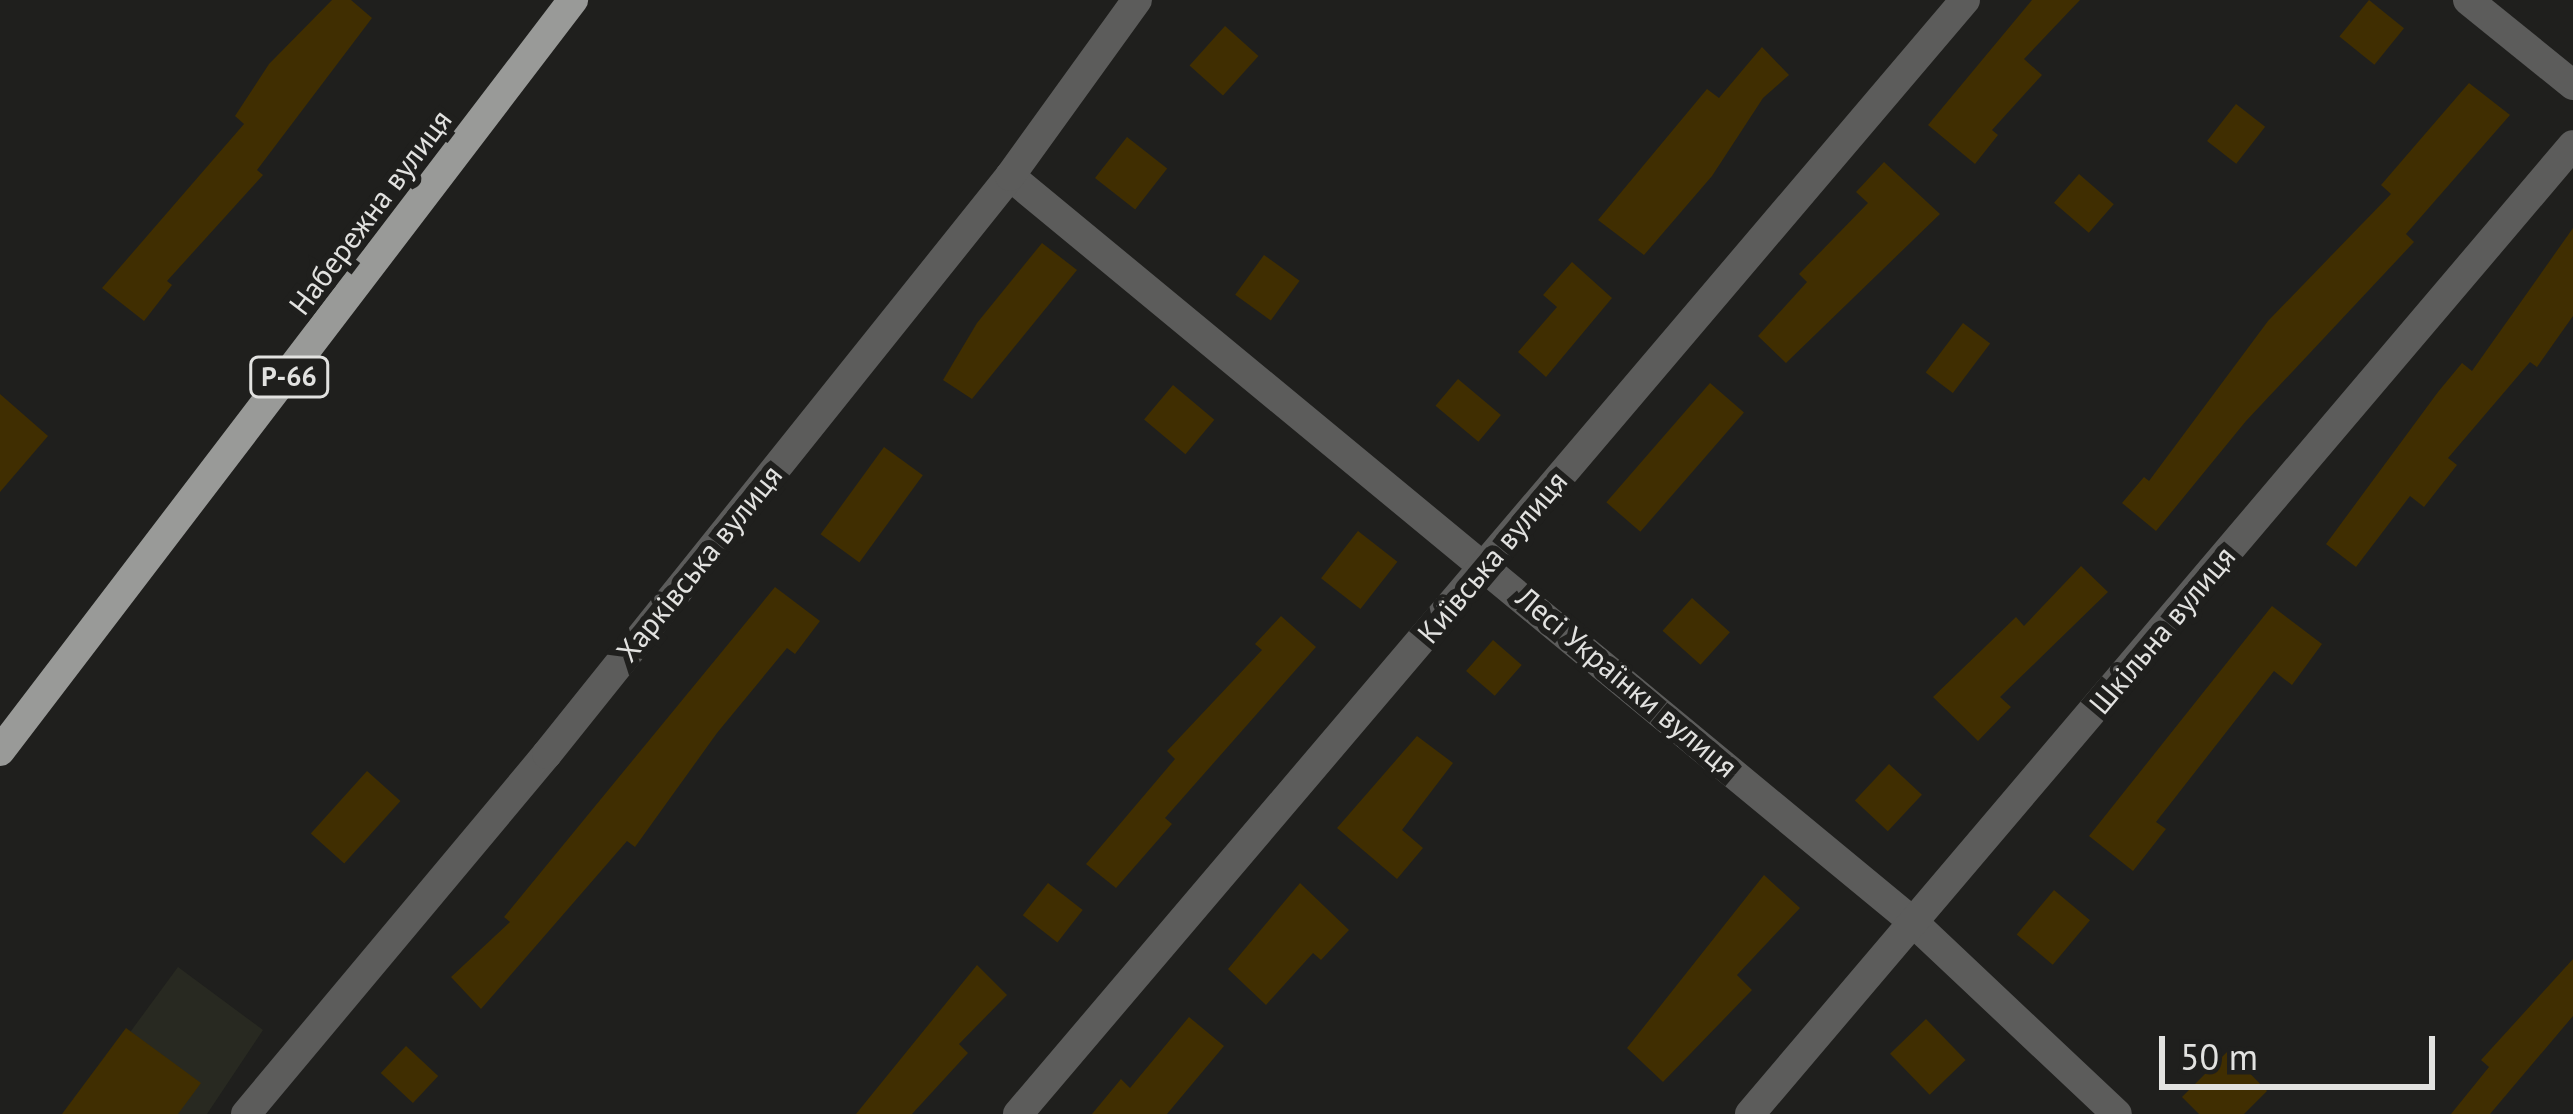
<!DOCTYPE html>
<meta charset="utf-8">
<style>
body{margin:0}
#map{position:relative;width:2573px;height:1114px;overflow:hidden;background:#1f1f1d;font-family:"PT Sans",sans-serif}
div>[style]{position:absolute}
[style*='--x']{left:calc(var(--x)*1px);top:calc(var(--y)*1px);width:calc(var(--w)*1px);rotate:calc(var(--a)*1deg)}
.built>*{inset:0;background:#282921}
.building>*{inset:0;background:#402e01;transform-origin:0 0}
.minor>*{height:30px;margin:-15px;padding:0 15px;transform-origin:15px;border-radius:15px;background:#5c5c5b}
.major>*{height:30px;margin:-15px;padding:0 15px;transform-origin:15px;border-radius:15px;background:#999a98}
span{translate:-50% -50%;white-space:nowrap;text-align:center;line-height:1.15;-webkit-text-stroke:12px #1f1f1d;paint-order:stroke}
.shield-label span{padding:3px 9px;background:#1f1f1d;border:3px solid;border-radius:9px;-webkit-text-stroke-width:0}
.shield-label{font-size:27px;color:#e2e2e0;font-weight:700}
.street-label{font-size:30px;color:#e2e2e0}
.scale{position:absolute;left:2159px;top:1036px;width:276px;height:54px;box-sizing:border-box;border:6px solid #e2e2e0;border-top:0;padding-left:15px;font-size:36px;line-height:42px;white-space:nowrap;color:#e2e2e0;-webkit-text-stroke:9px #1f1f1d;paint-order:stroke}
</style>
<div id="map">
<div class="built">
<div style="clip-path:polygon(178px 967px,263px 1030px,207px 1114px,70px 1114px)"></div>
</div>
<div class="building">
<div style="clip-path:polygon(332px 0,351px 0,372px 18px,257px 170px,263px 175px,167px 281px,172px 285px,144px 321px,102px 288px,244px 124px,235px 116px,269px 64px)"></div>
<div style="clip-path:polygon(2032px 0,2080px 0,2024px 59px,2042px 75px,1992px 130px,1998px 135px,1975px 164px,1928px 125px)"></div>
<div style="left:2369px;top:0;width:45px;height:47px;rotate:39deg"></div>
<div style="left:1225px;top:26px;width:45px;height:53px;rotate:42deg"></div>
<div style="clip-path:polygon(1762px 47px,1789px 75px,1763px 98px,1712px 176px,1644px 255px,1598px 220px,1707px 89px,1719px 98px)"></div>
<div style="clip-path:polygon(2469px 83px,2510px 115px,2406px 234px,2414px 242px,2246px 421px,2156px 531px,2122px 503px,2144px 477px,2149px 481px,2268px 321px,2391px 194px,2381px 185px)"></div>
<div style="left:2236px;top:104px;width:37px;height:47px;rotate:38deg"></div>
<div style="left:1127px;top:137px;width:51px;height:52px;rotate:38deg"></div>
<div style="clip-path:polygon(1884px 162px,1940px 214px,1786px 363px,1758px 336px,1807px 282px,1799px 274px,1868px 203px,1856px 192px)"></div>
<div style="left:2079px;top:174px;width:46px;height:38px;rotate:41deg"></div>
<div style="clip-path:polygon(2573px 228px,2573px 316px,2537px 367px,2530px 362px,2448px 458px,2457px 465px,2424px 507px,2410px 496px,2356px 567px,2326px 544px,2438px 392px,2462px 363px,2472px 371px)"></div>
<div style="clip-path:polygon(1042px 243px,1077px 270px,972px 399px,943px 380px,977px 323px)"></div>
<div style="left:1264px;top:255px;width:44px;height:49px;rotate:36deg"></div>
<div style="clip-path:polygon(1572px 262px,1612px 298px,1546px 377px,1518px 352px,1557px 307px,1543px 295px)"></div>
<div style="left:1963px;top:323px;width:34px;height:62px;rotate:37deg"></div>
<div style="left:1458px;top:379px;width:56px;height:35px;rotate:40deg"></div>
<div style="left:1710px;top:383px;width:45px;height:158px;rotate:41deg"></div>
<div style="left:1173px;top:385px;width:54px;height:45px;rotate:40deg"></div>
<div style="clip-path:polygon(0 394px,48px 436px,0 492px)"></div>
<div style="left:884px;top:447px;width:48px;height:108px;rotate:36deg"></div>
<div style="left:1358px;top:531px;width:50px;height:60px;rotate:38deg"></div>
<div style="clip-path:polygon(2081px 566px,2108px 592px,2000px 697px,2011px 707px,1978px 741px,1933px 697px,2016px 617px,2024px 626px)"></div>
<div style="clip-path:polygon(775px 587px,820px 621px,795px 654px,787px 648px,717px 733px,635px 847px,627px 841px,481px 1009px,451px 977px,510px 922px,504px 917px)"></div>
<div style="left:1692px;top:598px;width:51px;height:44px;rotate:42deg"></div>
<div style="clip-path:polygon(2272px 606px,2322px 644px,2292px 685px,2274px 671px,2156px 822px,2166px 829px,2133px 871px,2089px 836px)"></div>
<div style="clip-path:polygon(1281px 616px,1316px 647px,1165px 818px,1172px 824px,1116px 888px,1086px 864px,1175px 759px,1167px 751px,1262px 650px,1255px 644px)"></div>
<div style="left:1493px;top:640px;width:38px;height:41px;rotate:41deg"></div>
<div style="clip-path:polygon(1417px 736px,1453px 763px,1402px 830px,1423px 848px,1397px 879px,1337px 828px)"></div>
<div style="left:1889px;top:764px;width:45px;height:50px;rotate:43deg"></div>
<div style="left:367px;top:771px;width:45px;height:84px;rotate:42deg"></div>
<div style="clip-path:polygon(1764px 875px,1800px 908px,1737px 975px,1752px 990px,1663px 1082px,1627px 1048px)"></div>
<div style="left:1048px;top:883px;width:44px;height:41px;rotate:38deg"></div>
<div style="clip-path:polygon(1300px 883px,1349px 930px,1321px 960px,1313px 953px,1266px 1005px,1228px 969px)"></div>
<div style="left:2054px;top:890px;width:47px;height:58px;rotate:40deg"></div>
<div style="clip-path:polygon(2573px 959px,2573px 1016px,2490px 1114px,2451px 1114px,2489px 1067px,2481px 1060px)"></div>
<div style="clip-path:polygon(977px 965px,1007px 995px,959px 1044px,968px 1053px,912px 1114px,856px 1114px)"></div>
<div style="clip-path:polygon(1189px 1017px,1224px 1046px,1167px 1114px,1092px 1114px,1121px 1079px,1130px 1088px)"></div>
<div style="left:1926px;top:1019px;width:57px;height:50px;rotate:46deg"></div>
<div style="clip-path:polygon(126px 1028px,201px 1083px,178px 1114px,62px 1114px)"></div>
<div style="left:406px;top:1046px;width:44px;height:37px;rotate:43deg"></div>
<div style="clip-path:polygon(2228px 1051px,2267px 1091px,2244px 1114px,2199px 1114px,2182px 1097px)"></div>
</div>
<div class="minor">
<div style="--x:2468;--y:0;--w:135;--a:39"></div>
<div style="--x:1010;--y:176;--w:1171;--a:39.56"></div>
<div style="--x:1913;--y:922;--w:280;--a:43.3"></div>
<div style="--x:246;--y:1114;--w:469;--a:-50.1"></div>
<div style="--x:547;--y:754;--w:741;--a:-51.3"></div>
<div style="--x:1010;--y:176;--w:217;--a:-54.2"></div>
<div style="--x:1018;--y:1114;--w:1462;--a:-49.63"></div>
<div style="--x:1750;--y:1114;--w:1271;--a:-49.66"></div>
</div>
<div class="major">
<div style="--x:0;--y:751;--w:945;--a:-52.66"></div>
</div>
<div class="shield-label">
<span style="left:289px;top:377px">Р-66</span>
</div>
<div class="street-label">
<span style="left:370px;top:212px;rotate:-53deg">Набережна вулиця</span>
<span style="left:1492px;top:557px;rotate:-50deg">Київська вулиця</span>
<span style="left:699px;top:563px;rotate:-51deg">Харківська вулиця</span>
<span style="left:2162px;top:630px;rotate:-50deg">Шкільна вулиця</span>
<span style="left:1627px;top:682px;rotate:40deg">Лесі Українки вулиця</span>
</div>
<div class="scale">50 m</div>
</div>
